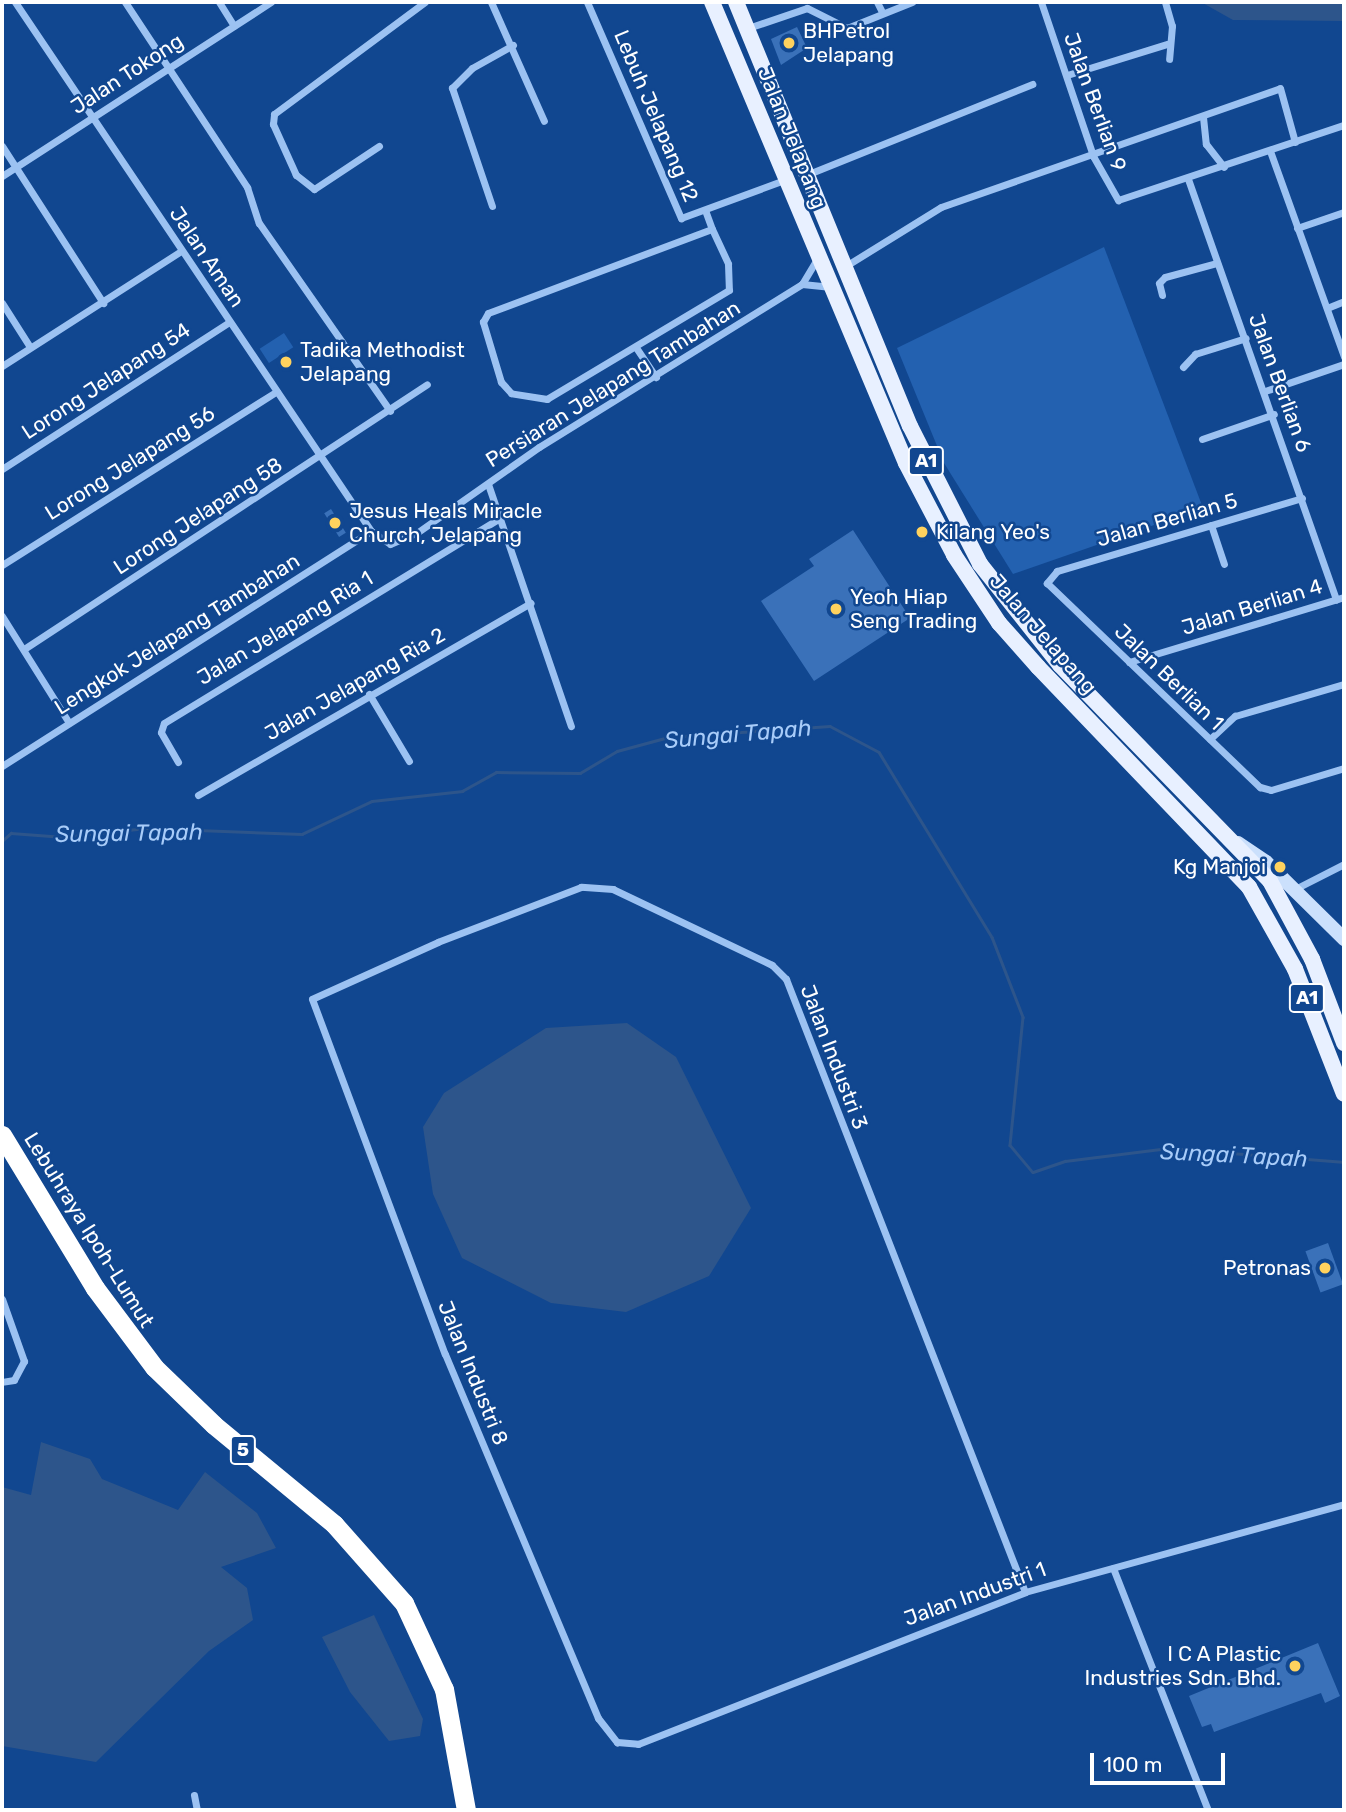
<!DOCTYPE html>
<style>
body{margin:0}
#map{position:relative;width:1346px;height:1812px;overflow:hidden;background:#114790;font-family:Rubik,sans-serif}
div>[style]{position:absolute}
[style*='--x']{left:calc(var(--x)*1px);top:calc(var(--y)*1px);width:calc(var(--w)*1px);rotate:calc(var(--a)*1deg)}
.green>*{inset:0;background:#2361b0;transform-origin:0 0}
.water>*{inset:0;background:#2d558b}
.stream>*{height:2.5px;margin:-1.25px;padding:0 1.25px;transform-origin:1.25px;border-radius:1.25px;background:#2d558b}
.building>*{inset:0;background:#3a71b9;transform-origin:0 0}
.street>*{height:7px;margin:-3.5px;padding:0 3.5px;transform-origin:3.5px;border-radius:3.5px;background:#9cc2f2}
.secondary>*{height:14px;margin:-7px;padding:0 7px;transform-origin:7px;border-radius:7px;background:#cbe0fc}
.primary>*{height:16px;margin:-8px;padding:0 8px;transform-origin:8px;border-radius:8px;background:#e8f0ff}
.highway>*{height:19px;margin:-9.5px;padding:0 9.5px;transform-origin:9.5px;border-radius:9.5px;background:#fff}
.dots>*{width:19px;height:19px;translate:-50% -50%;box-sizing:border-box;border:4px solid #114790;border-radius:50%}
span{translate:-50% -50%;white-space:nowrap;text-align:center;line-height:1.15;-webkit-text-stroke:5px #114790;paint-order:stroke}
.shield-label span{padding:2px 5px;background:#114790;border:2px solid;border-radius:5px;-webkit-text-stroke-width:0}
.shield-label{font-size:19px;color:#fff;font-weight:700}
.poi-label{font-size:21px;color:#fff}
.left{translate:0 -50%;text-align:left}
.right{translate:-100% -50%;text-align:right}
.street-label{font-size:21px;color:#fff}
.water-label{font-size:23px;color:#a8ccf9;font-style:italic}
.frame{position:absolute;inset:0;border:4px solid #fff;pointer-events:none}
.scale{position:absolute;left:1090px;top:1753px;width:135px;height:32px;box-sizing:border-box;border:4px solid #fff;border-top:0;padding-left:9px;font-size:21px;line-height:24px;white-space:nowrap;color:#fff;-webkit-text-stroke:5px #114790;paint-order:stroke}
</style>
<div id="map">
<div class="green">
<div style="clip-path:polygon(1104px 247px,1203px 508px,1013px 574px,944px 463px,897px 348px)"></div>
<div style="left:284px;top:333px;width:17px;height:29px;rotate:57deg"></div>
</div>
<div class="water">
<div style="clip-path:polygon(1201px 2px,1344px 2px,1344px 21px,1233px 20px)"></div>
<div style="clip-path:polygon(627px 1023px,676px 1057px,751px 1208px,709px 1276px,626px 1312px,551px 1303px,462px 1258px,433px 1194px,423px 1127px,444px 1093px,546px 1028px)"></div>
<div style="clip-path:polygon(41px 1442px,90px 1459px,102px 1479px,178px 1510px,205px 1472px,257px 1513px,276px 1548px,221px 1567px,247px 1588px,253px 1620px,209px 1651px,96px 1762px,2px 1746px,2px 1487px,31px 1495px)"></div>
<div style="clip-path:polygon(374px 1615px,423px 1719px,420px 1736px,389px 1741px,350px 1692px,322px 1637px)"></div>
</div>
<div class="stream">
<div style="--x:2;--y:841;--w:12;--a:-42"></div>
<div style="--x:11;--y:833;--w:53;--a:4.3"></div>
<div style="--x:64;--y:837;--w:82;--a:-6.3"></div>
<div style="--x:146;--y:828;--w:156;--a:2.2"></div>
<div style="--x:302;--y:834;--w:77;--a:-25.2"></div>
<div style="--x:372;--y:801;--w:91;--a:-6.3"></div>
<div style="--x:462;--y:791;--w:39;--a:-29"></div>
<div style="--x:496;--y:772;--w:84;--a:0.7"></div>
<div style="--x:580;--y:773;--w:43;--a:-30.7"></div>
<div style="--x:617;--y:751;--w:54;--a:-15.1"></div>
<div style="--x:669;--y:737;--w:161;--a:-3.9"></div>
<div style="--x:830;--y:726;--w:55;--a:28"></div>
<div style="--x:879;--y:752;--w:217;--a:58.6"></div>
<div style="--x:992;--y:937;--w:86;--a:68.8"></div>
<div style="--x:1023;--y:1017;--w:129;--a:95.8"></div>
<div style="--x:1010;--y:1145;--w:35;--a:50"></div>
<div style="--x:1033;--y:1172;--w:34;--a:-19"></div>
<div style="--x:1065;--y:1161;--w:104;--a:-7.2"></div>
<div style="--x:1168;--y:1148;--w:177;--a:4.5"></div>
</div>
<div class="building">
<div style="clip-path:polygon(797px 27px,807px 48px,781px 65px,771px 39px)"></div>
<div style="left:331px;top:509px;width:28px;height:8px;rotate:58deg"></div>
<div style="clip-path:polygon(853px 530px,910px 618px,814px 681px,761px 601px,814px 566px,809px 559px)"></div>
<div style="left:1328px;top:1243px;width:44px;height:24px;rotate:70deg"></div>
<div style="clip-path:polygon(1318px 1643px,1340px 1696px,1325px 1703px,1321px 1693px,1214px 1732px,1211px 1724px,1202px 1727px,1189px 1696px)"></div>
</div>
<div class="street">
<div style="--x:15;--y:2;--w:638;--a:56.06"></div>
<div style="--x:371;--y:531;--w:23;--a:34"></div>
<div style="--x:390;--y:544;--w:30;--a:-23"></div>
<div style="--x:418;--y:532;--w:148;--a:-35.1"></div>
<div style="--x:539;--y:447;--w:309;--a:-31.8"></div>
<div style="--x:802;--y:284;--w:29;--a:-59"></div>
<div style="--x:125;--y:2;--w:222;--a:56.6"></div>
<div style="--x:247;--y:187;--w:38;--a:72"></div>
<div style="--x:259;--y:223;--w:229;--a:55.1"></div>
<div style="--x:219;--y:2;--w:28;--a:58"></div>
<div style="--x:491;--y:2;--w:130;--a:66"></div>
<div style="--x:587;--y:2;--w:236;--a:66.5"></div>
<div style="--x:681;--y:218;--w:113;--a:-20.2"></div>
<div style="--x:877;--y:2;--w:11;--a:63"></div>
<div style="--x:1041;--y:2;--w:163;--a:71.3"></div>
<div style="--x:1093;--y:156;--w:51;--a:60.4"></div>
<div style="--x:1118;--y:200;--w:238;--a:-18.4"></div>
<div style="--x:1165;--y:2;--w:25;--a:74"></div>
<div style="--x:1172;--y:26;--w:33;--a:95"></div>
<div style="--x:748;--y:28;--w:62;--a:-18.7"></div>
<div style="--x:807;--y:8;--w:45;--a:26.6"></div>
<div style="--x:847;--y:28;--w:70;--a:-21.8"></div>
<div style="--x:1067;--y:75;--w:105;--a:-17.2"></div>
<div style="--x:1203;--y:117;--w:27;--a:84"></div>
<div style="--x:1206;--y:144;--w:29;--a:52"></div>
<div style="--x:2;--y:146;--w:187;--a:57.2"></div>
<div style="--x:379;--y:146;--w:78;--a:146.5"></div>
<div style="--x:314;--y:189;--w:23;--a:-142"></div>
<div style="--x:296;--y:175;--w:56;--a:-114.3"></div>
<div style="--x:273;--y:124;--w:10;--a:-84"></div>
<div style="--x:274;--y:114;--w:188;--a:-36.6"></div>
<div style="--x:1270;--y:151;--w:219;--a:70.2"></div>
<div style="--x:806;--y:175;--w:244;--a:-21.9"></div>
<div style="--x:2;--y:176;--w:320;--a:-32.9"></div>
<div style="--x:1188;--y:179;--w:446;--a:70.6"></div>
<div style="--x:492;--y:206;--w:125;--a:-108.7"></div>
<div style="--x:452;--y:88;--w:28;--a:-45"></div>
<div style="--x:472;--y:68;--w:47;--a:-29.3"></div>
<div style="--x:705;--y:210;--w:20;--a:70"></div>
<div style="--x:1297;--y:228;--w:50;--a:-18.8"></div>
<div style="--x:712;--y:229;--w:38;--a:65"></div>
<div style="--x:728;--y:264;--w:26;--a:88"></div>
<div style="--x:729;--y:290;--w:212;--a:149.1"></div>
<div style="--x:547;--y:399;--w:36;--a:-171"></div>
<div style="--x:511;--y:393;--w:15;--a:-132"></div>
<div style="--x:501;--y:382;--w:63;--a:-106.7"></div>
<div style="--x:483;--y:322;--w:10;--a:-61"></div>
<div style="--x:488;--y:313;--w:239;--a:-20.6"></div>
<div style="--x:844;--y:267;--w:114;--a:-31.7"></div>
<div style="--x:941;--y:207;--w:359;--a:-19.3"></div>
<div style="--x:1280;--y:88;--w:56;--a:74.5"></div>
<div style="--x:802;--y:284;--w:27;--a:6"></div>
<div style="--x:1162;--y:295;--w:12;--a:-104"></div>
<div style="--x:1159;--y:283;--w:8;--a:-45"></div>
<div style="--x:1165;--y:277;--w:54;--a:-15.1"></div>
<div style="--x:2;--y:303;--w:52;--a:57.5"></div>
<div style="--x:1327;--y:308;--w:18;--a:-22"></div>
<div style="--x:637;--y:349;--w:34;--a:56"></div>
<div style="--x:2;--y:366;--w:213;--a:-32.7"></div>
<div style="--x:1183;--y:367;--w:18;--a:-47"></div>
<div style="--x:1195;--y:354;--w:53;--a:-17.4"></div>
<div style="--x:1265;--y:391;--w:83;--a:-18.9"></div>
<div style="--x:1202;--y:439;--w:76;--a:-19.1"></div>
<div style="--x:2;--y:469;--w:270;--a:-32.9"></div>
<div style="--x:488;--y:484;--w:256;--a:71.1"></div>
<div style="--x:1302;--y:498;--w:256;--a:163.4"></div>
<div style="--x:1057;--y:571;--w:16;--a:130"></div>
<div style="--x:1047;--y:583;--w:295;--a:43.8"></div>
<div style="--x:1260;--y:787;--w:11;--a:15"></div>
<div style="--x:1271;--y:790;--w:76;--a:-16.8"></div>
<div style="--x:1211;--y:525;--w:41;--a:71.6"></div>
<div style="--x:2;--y:565;--w:325;--a:-32.3"></div>
<div style="--x:2;--y:616;--w:126;--a:57.9"></div>
<div style="--x:24;--y:649;--w:482;--a:-33.3"></div>
<div style="--x:1129;--y:662;--w:225;--a:-16.8"></div>
<div style="--x:369;--y:694;--w:78;--a:59.2"></div>
<div style="--x:1210;--y:739;--w:34;--a:-43"></div>
<div style="--x:1235;--y:716;--w:114;--a:-16.4"></div>
<div style="--x:178;--y:762;--w:34;--a:-120"></div>
<div style="--x:161;--y:732;--w:9;--a:-72"></div>
<div style="--x:164;--y:723;--w:395;--a:-31.4"></div>
<div style="--x:2;--y:766;--w:437;--a:-32.5"></div>
<div style="--x:198;--y:795;--w:384;--a:-30"></div>
<div style="--x:1293;--y:890;--w:57;--a:-27"></div>
<div style="--x:2;--y:1299;--w:66;--a:70.5"></div>
<div style="--x:24;--y:1361;--w:21;--a:118"></div>
<div style="--x:14;--y:1380;--w:12;--a:171"></div>
<div style="--x:1113;--y:1568;--w:260;--a:68.6"></div>
<div style="--x:1025;--y:1592;--w:658;--a:-111.3"></div>
<div style="--x:786;--y:979;--w:20;--a:-135"></div>
<div style="--x:772;--y:965;--w:176;--a:-154.5"></div>
<div style="--x:613;--y:889;--w:32;--a:-176"></div>
<div style="--x:581;--y:887;--w:153;--a:159"></div>
<div style="--x:438;--y:942;--w:138;--a:155.7"></div>
<div style="--x:312;--y:999;--w:379;--a:69.5"></div>
<div style="--x:445;--y:1354;--w:395;--a:67.2"></div>
<div style="--x:598;--y:1718;--w:31;--a:52"></div>
<div style="--x:617;--y:1742;--w:21;--a:5"></div>
<div style="--x:638;--y:1744;--w:416;--a:-21.4"></div>
<div style="--x:1025;--y:1592;--w:331;--a:-15.4"></div>
<div style="--x:194;--y:1795;--w:15;--a:79"></div>
</div>
<div class="secondary">
<div style="--x:1238;--y:843;--w:34;--a:34"></div>
<div style="--x:1266;--y:862;--w:110;--a:44.6"></div>
</div>
<div class="primary">
<div style="--x:712;--y:2;--w:500;--a:67.18"></div>
<div style="--x:906;--y:463;--w:104;--a:62.4"></div>
<div style="--x:954;--y:555;--w:82;--a:56.5"></div>
<div style="--x:999;--y:623;--w:59;--a:48.4"></div>
<div style="--x:1038;--y:667;--w:305;--a:46.2"></div>
<div style="--x:1249;--y:887;--w:94;--a:60.7"></div>
<div style="--x:1295;--y:969;--w:134;--a:68.6"></div>
<div style="--x:736;--y:2;--w:458;--a:67.7"></div>
<div style="--x:910;--y:426;--w:155;--a:63.1"></div>
<div style="--x:980;--y:564;--w:129;--a:51.6"></div>
<div style="--x:1060;--y:665;--w:301;--a:45.8"></div>
<div style="--x:1270;--y:881;--w:89;--a:61.7"></div>
<div style="--x:1312;--y:959;--w:90;--a:69.1"></div>
</div>
<div class="highway">
<div style="--x:2;--y:1135;--w:179;--a:58.7"></div>
<div style="--x:95;--y:1288;--w:99;--a:53.2"></div>
<div style="--x:154;--y:1367;--w:83;--a:44"></div>
<div style="--x:214;--y:1425;--w:156;--a:39.5"></div>
<div style="--x:334;--y:1524;--w:106;--a:48.5"></div>
<div style="--x:404;--y:1603;--w:95;--a:65.1"></div>
<div style="--x:444;--y:1689;--w:123;--a:79.7"></div>
</div>
<div class="dots">
<div style="left:789px;top:43px;background:#ffd25e"></div>
<div style="left:286px;top:362px;background:#ffd25e"></div>
<div style="left:335px;top:523px;background:#ffd25e"></div>
<div style="left:922px;top:532px;background:#ffd25e"></div>
<div style="left:836px;top:609px;background:#ffd25e"></div>
<div style="left:1280px;top:867px;background:#ffd25e"></div>
<div style="left:1325px;top:1268px;background:#ffd25e"></div>
<div style="left:1295px;top:1666px;background:#ffd25e"></div>
</div>
<div class="shield-label">
<span style="left:926px;top:461px">A1</span>
<span style="left:1307px;top:998px">A1</span>
<span style="left:243px;top:1450px">5</span>
</div>
<div class="poi-label">
<span class="left" style="left:803px;top:43px">BHPetrol<br>Jelapang</span>
<span class="left" style="left:300px;top:362px">Tadika Methodist<br>Jelapang</span>
<span class="left" style="left:349px;top:523px">Jesus Heals Miracle<br>Church, Jelapang</span>
<span class="left" style="left:936px;top:532px">Kilang Yeo's</span>
<span class="left" style="left:850px;top:609px">Yeoh Hiap<br>Seng Trading</span>
<span class="right" style="left:1266px;top:867px">Kg Manjoi</span>
<span class="right" style="left:1311px;top:1268px">Petronas</span>
<span class="right" style="left:1281px;top:1666px">I C A Plastic<br>Industries Sdn. Bhd.</span>
</div>
<div class="street-label">
<span style="left:127px;top:74px;rotate:-33deg">Jalan Tokong</span>
<span style="left:1095px;top:102px;rotate:70deg">Jalan Berlian 9</span>
<span style="left:656px;top:116px;rotate:67deg">Lebuh Jelapang 12</span>
<span style="left:792px;top:138px;rotate:68deg">Jalan Jelapang</span>
<span style="left:207px;top:257px;rotate:56deg">Jalan Aman</span>
<span style="left:106px;top:381px;rotate:-33deg">Lorong Jelapang 54</span>
<span style="left:1280px;top:383px;rotate:70deg">Jalan Berlian 6</span>
<span style="left:613px;top:384px;rotate:-32deg">Persiaran Jelapang Tambahan</span>
<span style="left:130px;top:463px;rotate:-32deg">Lorong Jelapang 56</span>
<span style="left:198px;top:516px;rotate:-33deg">Lorong Jelapang 58</span>
<span style="left:1167px;top:520px;rotate:-16deg">Jalan Berlian 5</span>
<span style="left:1252px;top:607px;rotate:-17deg">Jalan Berlian 4</span>
<span style="left:285px;top:628px;rotate:-31deg">Jalan Jelapang Ria 1</span>
<span style="left:177px;top:634px;rotate:-32deg">Lengkok Jelapang Tambahan</span>
<span style="left:1043px;top:634px;rotate:49deg">Jalan Jelapang</span>
<span style="left:1169px;top:677px;rotate:44deg">Jalan Berlian 1</span>
<span style="left:355px;top:684px;rotate:-30deg">Jalan Jelapang Ria 2</span>
<span style="left:834px;top:1057px;rotate:69deg">Jalan Industri 3</span>
<span style="left:89px;top:1230px;rotate:58deg">Lebuhraya Ipoh-Lumut</span>
<span style="left:473px;top:1373px;rotate:68deg">Jalan Industri 8</span>
<span style="left:975px;top:1594px;rotate:-20deg">Jalan Industri 1</span>
</div>
<div class="water-label">
<span style="left:738px;top:734px;rotate:-5deg">Sungai Tapah</span>
<span style="left:129px;top:833px;rotate:-1deg">Sungai Tapah</span>
<span style="left:1234px;top:1155px;rotate:3deg">Sungai Tapah</span>
</div>
<div class="frame"></div>
<div class="scale">100 m</div>
</div>
